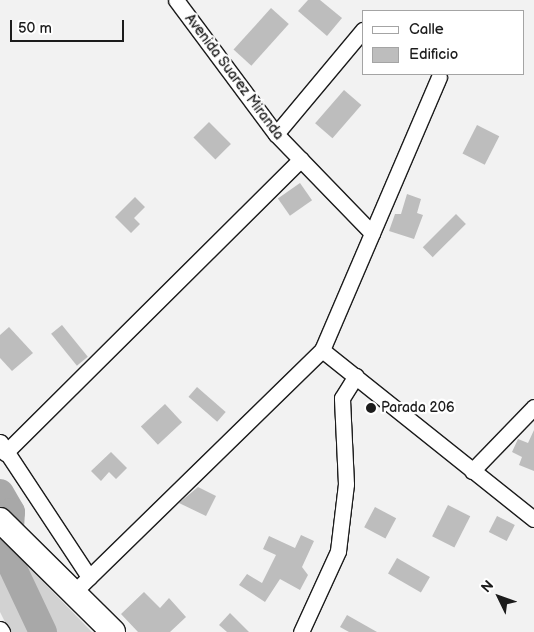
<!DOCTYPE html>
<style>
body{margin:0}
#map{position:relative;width:534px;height:632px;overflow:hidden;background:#f2f2f2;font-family:"Balsamiq Sans",sans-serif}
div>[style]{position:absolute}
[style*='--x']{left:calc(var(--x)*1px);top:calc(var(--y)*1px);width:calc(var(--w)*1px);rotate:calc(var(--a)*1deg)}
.green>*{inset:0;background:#d2d2d2}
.river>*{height:28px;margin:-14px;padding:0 14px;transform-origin:14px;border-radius:14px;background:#a8a8a8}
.building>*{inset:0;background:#bdbdbd;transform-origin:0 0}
.roads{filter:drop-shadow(1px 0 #1c1c1c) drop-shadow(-1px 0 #1c1c1c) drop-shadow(0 1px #1c1c1c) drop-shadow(0 -1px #1c1c1c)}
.minor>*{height:15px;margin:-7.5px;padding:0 7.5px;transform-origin:7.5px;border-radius:7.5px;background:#fff}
.primary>*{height:24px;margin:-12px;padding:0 12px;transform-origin:12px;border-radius:12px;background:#fff}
.dots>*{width:14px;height:14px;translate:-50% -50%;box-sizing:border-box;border:2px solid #fff;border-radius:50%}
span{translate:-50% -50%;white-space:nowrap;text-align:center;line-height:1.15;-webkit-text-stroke:4.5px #fff;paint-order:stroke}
.street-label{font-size:14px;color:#1c1c1c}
.poi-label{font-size:14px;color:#1c1c1c}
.left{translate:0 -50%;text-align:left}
.legend{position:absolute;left:362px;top:10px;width:162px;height:65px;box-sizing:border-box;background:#fff;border:1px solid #a4a4a4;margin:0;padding:6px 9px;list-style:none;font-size:15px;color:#1c1c1c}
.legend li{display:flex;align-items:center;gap:10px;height:25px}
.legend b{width:25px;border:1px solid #a4a4a4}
.north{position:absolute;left:474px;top:572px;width:50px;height:50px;-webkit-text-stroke:4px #fff;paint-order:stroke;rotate:312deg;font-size:14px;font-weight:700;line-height:20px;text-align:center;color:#1c1c1c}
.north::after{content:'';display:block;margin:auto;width:18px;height:22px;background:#1c1c1c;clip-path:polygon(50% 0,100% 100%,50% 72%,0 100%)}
.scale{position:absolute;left:10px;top:20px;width:114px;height:22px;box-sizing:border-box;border:2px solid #1c1c1c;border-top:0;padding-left:6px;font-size:15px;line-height:18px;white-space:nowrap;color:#1c1c1c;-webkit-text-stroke:4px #fff;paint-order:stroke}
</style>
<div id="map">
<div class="green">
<div style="clip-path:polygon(0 555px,37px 632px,10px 632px,0 612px)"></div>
<div style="clip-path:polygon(19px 557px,92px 632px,57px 632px)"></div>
</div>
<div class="river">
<div style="--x:0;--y:493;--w:22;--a:60"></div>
<div style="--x:11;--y:512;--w:46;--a:93.7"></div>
<div style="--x:8;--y:558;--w:82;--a:64.7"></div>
</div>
<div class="building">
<div style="clip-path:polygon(308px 0,320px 0,342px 18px,327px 36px,298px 11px)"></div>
<div style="left:271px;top:8px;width:24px;height:56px;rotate:42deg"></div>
<div style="left:344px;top:90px;width:23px;height:44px;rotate:41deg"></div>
<div style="left:209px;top:122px;width:31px;height:22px;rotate:45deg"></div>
<div style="left:477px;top:125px;width:25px;height:32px;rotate:27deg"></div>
<div style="left:300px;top:183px;width:21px;height:27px;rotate:55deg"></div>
<div style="clip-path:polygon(407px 194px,421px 199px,417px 213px,423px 215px,414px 239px,389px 231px,395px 214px,401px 214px)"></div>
<div style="clip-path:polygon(135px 197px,145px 207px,134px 218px,140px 224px,131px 233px,115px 217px)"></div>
<div style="left:456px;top:214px;width:14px;height:47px;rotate:45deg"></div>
<div style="left:62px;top:325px;width:41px;height:14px;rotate:51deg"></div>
<div style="clip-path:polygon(9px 327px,33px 353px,12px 371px,0 358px,0 335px)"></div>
<div style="left:197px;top:387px;width:38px;height:13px;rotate:41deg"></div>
<div style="left:165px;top:404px;width:25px;height:33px;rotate:47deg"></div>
<div style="clip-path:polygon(534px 430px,534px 471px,519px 465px,522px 457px,512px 452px,518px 439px,528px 443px)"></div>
<div style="clip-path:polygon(111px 452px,127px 468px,116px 479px,109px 472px,101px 481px,91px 471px)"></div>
<div style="clip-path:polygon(198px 487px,216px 496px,206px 516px,179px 503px)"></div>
<div style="left:448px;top:505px;width:25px;height:35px;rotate:27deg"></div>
<div style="left:375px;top:507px;width:24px;height:23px;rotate:28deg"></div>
<div style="left:497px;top:516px;width:20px;height:18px;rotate:27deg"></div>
<div style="clip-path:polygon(301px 535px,314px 541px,302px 567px,308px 575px,300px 590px,280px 579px,265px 602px,239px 585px,247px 574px,262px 583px,276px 555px,263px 549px,269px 536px,295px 548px)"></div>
<div style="left:397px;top:558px;width:38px;height:18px;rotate:30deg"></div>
<div style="clip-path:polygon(144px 592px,160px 608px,169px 598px,186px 617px,170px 632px,138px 632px,121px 614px)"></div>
<div style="clip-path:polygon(230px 613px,249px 632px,227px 632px,219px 625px)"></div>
<div style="clip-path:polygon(347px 615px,377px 632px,349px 632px,340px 627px)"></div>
</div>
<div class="roads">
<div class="minor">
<div style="--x:176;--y:0;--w:167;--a:53.3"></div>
<div style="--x:276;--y:134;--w:138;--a:45.9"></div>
<div style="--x:276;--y:134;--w:136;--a:-50.1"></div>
<div style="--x:322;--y:350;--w:271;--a:38.6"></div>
<div style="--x:0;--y:442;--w:162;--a:56.6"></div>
<div style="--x:5;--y:453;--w:417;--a:-44.8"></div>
<div style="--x:472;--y:471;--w:89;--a:-45.9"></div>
<div style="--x:73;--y:593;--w:348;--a:-44.3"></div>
<div style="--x:322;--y:350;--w:297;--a:-66.8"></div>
<div style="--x:0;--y:629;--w:4;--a:56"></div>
<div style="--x:301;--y:632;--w:89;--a:-65.4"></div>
<div style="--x:338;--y:551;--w:67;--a:-83.2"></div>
<div style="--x:346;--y:484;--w:86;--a:-92.7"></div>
<div style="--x:342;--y:398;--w:26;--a:-58"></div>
</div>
<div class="primary">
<div style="--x:0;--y:520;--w:159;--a:44.7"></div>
</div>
</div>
<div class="dots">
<div style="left:371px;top:408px;background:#1c1c1c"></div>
</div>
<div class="street-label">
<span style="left:234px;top:77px;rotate:53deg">Avenida Suarez Miranda</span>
</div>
<div class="poi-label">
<span class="left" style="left:381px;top:408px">Parada 206</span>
</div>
<ul class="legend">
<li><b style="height:6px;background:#fff"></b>Calle</li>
<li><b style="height:14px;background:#bdbdbd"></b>Edificio</li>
</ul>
<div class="north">N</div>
<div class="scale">50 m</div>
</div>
